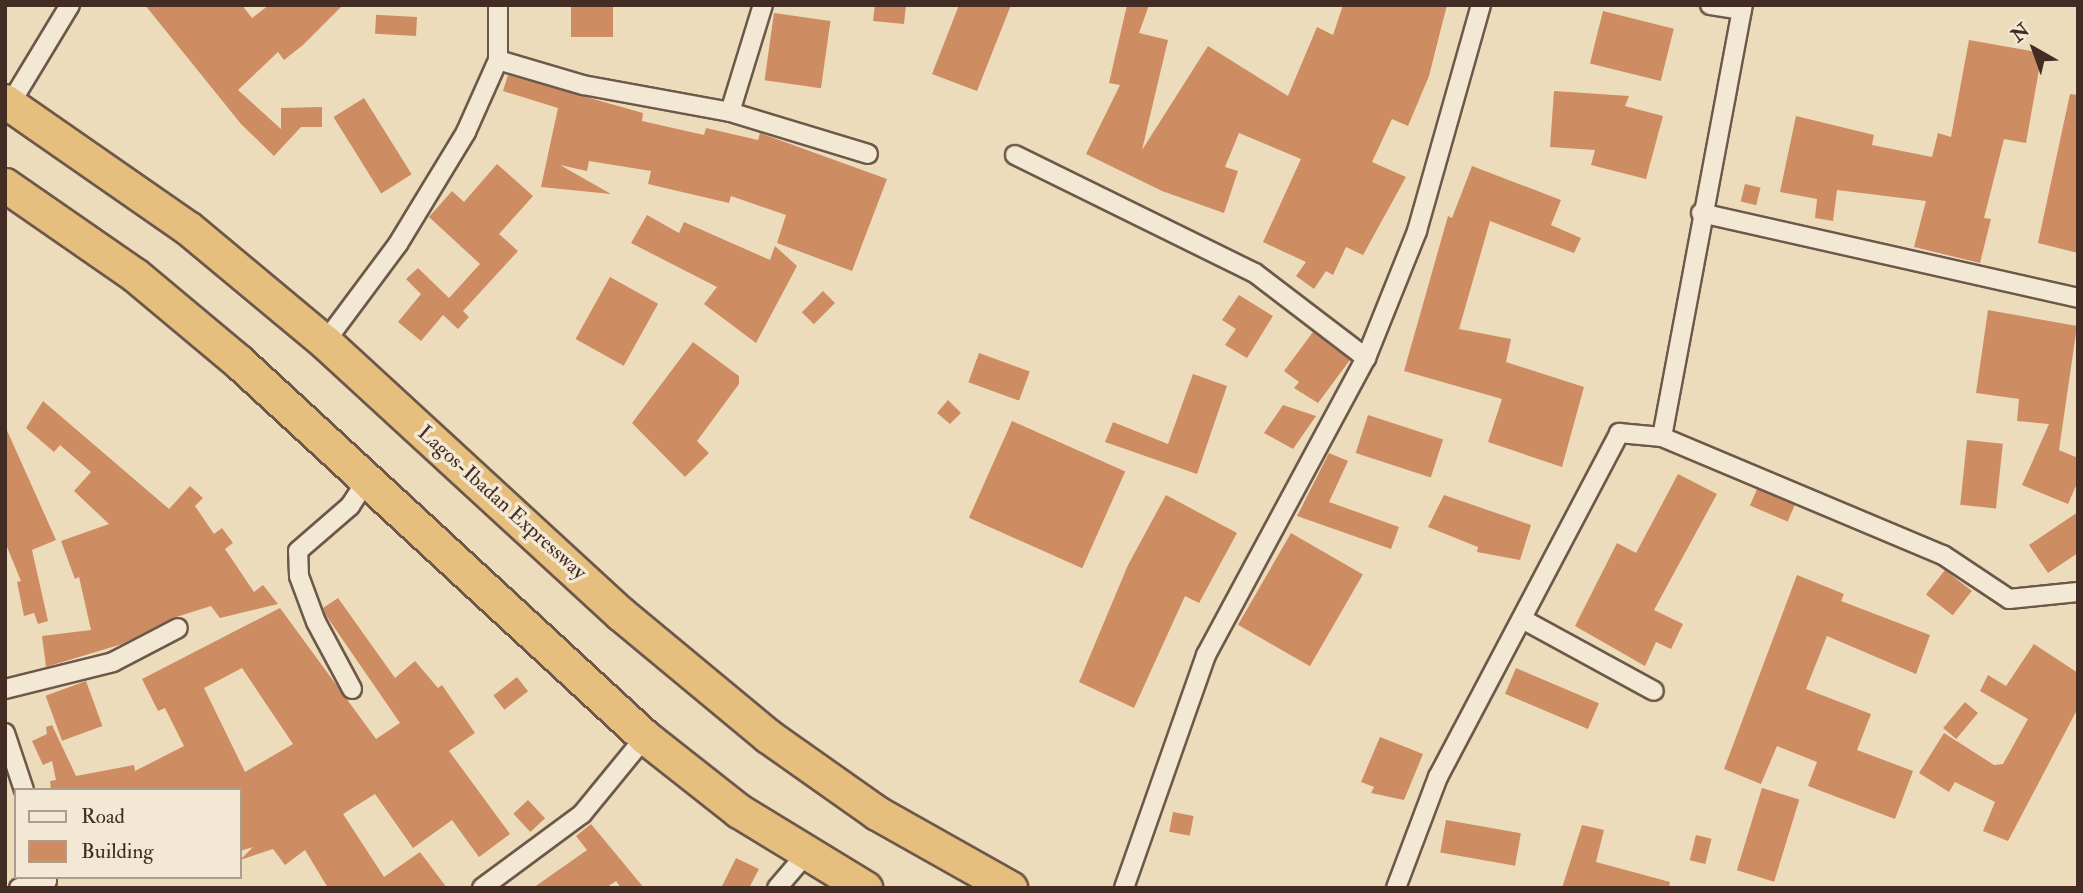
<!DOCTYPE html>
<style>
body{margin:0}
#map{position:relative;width:2083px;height:893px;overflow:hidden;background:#eddcbb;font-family:"IM FELL Double Pica",serif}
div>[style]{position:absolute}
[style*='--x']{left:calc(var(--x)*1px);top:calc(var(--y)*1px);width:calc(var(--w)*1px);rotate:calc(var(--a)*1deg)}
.building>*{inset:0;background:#ce8c63;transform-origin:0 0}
.roads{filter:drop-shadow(2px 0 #6d584a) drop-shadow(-2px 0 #6d584a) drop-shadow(0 2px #6d584a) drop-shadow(0 -2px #6d584a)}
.minor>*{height:18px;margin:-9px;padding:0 9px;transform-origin:9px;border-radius:9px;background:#f3e8d3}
.motorway>*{height:33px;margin:-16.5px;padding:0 16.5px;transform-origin:16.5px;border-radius:16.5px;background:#e6be7e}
span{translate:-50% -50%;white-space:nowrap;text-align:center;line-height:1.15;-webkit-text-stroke:7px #f3e8d3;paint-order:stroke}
.street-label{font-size:21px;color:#422c24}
.frame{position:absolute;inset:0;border:7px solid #422c24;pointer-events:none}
.legend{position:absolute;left:14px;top:788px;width:228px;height:91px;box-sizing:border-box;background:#f3e8d3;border:2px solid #ac9d8d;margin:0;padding:9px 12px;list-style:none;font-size:21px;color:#422c24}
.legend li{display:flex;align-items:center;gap:14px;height:35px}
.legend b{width:35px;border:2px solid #ac9d8d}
.north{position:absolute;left:1999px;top:14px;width:70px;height:70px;-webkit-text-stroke:5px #f3e8d3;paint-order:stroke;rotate:320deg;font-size:19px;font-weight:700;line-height:28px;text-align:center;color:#422c24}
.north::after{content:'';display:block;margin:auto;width:24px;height:32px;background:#422c24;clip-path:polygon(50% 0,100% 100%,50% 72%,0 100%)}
</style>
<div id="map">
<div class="building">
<div style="clip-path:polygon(145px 5px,242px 5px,252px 18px,269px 5px,343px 5px,303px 45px,284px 60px,278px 52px,238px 90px,281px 129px,281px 108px,322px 107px,322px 127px,301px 127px,274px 156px,241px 124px)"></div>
<div style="left:571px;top:5px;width:42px;height:32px"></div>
<div style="clip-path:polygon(875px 5px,906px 5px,904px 24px,873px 21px)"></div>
<div style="clip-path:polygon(959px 5px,1011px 5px,977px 91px,932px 74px)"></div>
<div style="clip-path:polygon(1127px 5px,1149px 5px,1139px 33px,1168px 40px,1142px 150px,1208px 46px,1288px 96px,1317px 27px,1333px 35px,1343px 5px,1447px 5px,1429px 76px,1408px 126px,1392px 119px,1372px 162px,1406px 177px,1363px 255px,1346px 247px,1333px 275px,1326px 271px,1314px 289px,1296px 276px,1306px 262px,1263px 242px,1301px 159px,1239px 133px,1225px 167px,1238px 171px,1224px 213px,1162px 191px,1086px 154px,1120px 85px,1109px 83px)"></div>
<div style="left:1603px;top:11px;width:73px;height:54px;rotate:14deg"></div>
<div style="left:774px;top:13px;width:57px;height:68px;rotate:8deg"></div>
<div style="left:417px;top:17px;width:19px;height:41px;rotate:93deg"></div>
<div style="clip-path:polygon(1969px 40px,2042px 53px,2026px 143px,2004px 139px,1984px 218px,1991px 219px,1980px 263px,1914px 247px,1926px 201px,1837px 190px,1833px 221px,1815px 218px,1817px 199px,1780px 192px,1796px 116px,1874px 135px,1872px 145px,1932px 157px,1938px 133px,1951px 137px)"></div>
<div style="clip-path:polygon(508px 75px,643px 113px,642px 121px,704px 135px,706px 128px,758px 140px,760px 133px,887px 179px,852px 271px,777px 243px,786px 215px,731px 196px,729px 203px,648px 184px,651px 171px,589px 161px,587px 171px,560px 165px,611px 194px,541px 187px,558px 108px,503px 91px)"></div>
<div style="clip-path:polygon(1554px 91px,1629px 96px,1625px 106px,1663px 116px,1646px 179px,1591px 165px,1595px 150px,1550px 147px)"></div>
<div style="clip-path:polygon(2070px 94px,2078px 95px,2078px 253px,2038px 243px)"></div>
<div style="left:364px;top:98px;width:90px;height:36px;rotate:58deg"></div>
<div style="clip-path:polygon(497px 164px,533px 196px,499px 234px,518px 251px,463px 311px,469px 317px,458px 329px,443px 315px,421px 341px,398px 322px,421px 294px,406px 279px,418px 268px,449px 298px,480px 264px,429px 217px,452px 191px,464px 202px)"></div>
<div style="clip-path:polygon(1472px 166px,1561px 200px,1551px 225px,1581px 238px,1574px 253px,1490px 221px,1459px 329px,1511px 339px,1506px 362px,1584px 387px,1562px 467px,1488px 442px,1502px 399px,1404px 371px,1448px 216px,1452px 218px)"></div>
<div style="left:1745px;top:184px;width:16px;height:18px;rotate:14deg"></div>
<div style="clip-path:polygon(647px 215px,679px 233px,684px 222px,770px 260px,775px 246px,797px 266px,756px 343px,704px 304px,717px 287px,631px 243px)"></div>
<div style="left:610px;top:277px;width:55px;height:71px;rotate:29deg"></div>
<div style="left:823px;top:291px;width:17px;height:30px;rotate:45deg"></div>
<div style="clip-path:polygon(1239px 295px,1273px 316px,1247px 358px,1225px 345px,1236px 329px,1222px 320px)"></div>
<div style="clip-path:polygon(1988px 310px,2077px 326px,2059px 450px,2078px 458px,2078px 481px,2068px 504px,2022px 485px,2049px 424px,2017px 421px,2019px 399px,1976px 393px)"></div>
<div style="clip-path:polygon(1313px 332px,1350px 360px,1318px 403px,1294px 388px,1299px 382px,1284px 371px)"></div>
<div style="clip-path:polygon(693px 342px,739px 376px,739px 384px,697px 441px,709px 453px,685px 477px,632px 423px)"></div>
<div style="left:979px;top:353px;width:54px;height:31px;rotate:20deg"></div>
<div style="clip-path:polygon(1193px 374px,1227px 386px,1197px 474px,1105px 442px,1113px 422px,1168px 444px)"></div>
<div style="clip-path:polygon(948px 400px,961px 413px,950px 424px,937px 413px)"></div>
<div style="clip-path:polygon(43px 401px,169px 509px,190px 486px,203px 498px,195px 506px,214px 534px,222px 528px,233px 543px,225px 549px,254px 592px,263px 585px,278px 604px,220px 618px,211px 606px,173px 618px,122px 644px,46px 667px,42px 636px,91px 630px,79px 577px,75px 579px,61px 541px,109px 524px,74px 491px,91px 472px,60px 445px,54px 452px,26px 428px)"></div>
<div style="clip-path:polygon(1283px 405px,1316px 416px,1293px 449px,1264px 433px)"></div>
<div style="left:1368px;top:415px;width:79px;height:40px;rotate:18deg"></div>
<div style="left:1012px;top:421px;width:124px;height:106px;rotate:24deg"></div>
<div style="clip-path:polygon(5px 426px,56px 540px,32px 550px,48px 621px,38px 624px,34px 613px,24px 616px,17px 582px,21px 581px,5px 542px)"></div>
<div style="left:1967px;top:440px;width:36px;height:65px;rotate:6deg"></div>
<div style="clip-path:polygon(1329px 453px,1348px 461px,1329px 502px,1399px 527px,1391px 549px,1297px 516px)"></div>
<div style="clip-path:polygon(1678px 474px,1717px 494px,1654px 610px,1683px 624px,1671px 649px,1656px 642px,1645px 666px,1575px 626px,1617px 543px,1636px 553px)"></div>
<div style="left:1757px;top:489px;width:41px;height:18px;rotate:23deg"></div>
<div style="clip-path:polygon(1166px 495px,1237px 533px,1199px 603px,1185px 596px,1134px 708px,1079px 682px,1128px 565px)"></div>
<div style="clip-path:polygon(1444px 495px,1531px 525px,1520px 560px,1477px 552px,1478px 547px,1428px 527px)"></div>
<div style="clip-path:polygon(2078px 512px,2078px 553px,2048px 573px,2029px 545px)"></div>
<div style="left:1291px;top:533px;width:83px;height:106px;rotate:30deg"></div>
<div style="left:1945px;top:570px;width:34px;height:31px;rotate:38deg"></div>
<div style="clip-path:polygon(1797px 575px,1844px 594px,1841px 601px,1930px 635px,1916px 674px,1827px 636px,1806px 689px,1871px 714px,1857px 750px,1913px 771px,1895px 819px,1808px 786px,1817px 762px,1777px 746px,1761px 784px,1724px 769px)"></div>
<div style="clip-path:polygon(evenodd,338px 598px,395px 678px,415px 661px,438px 688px,442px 685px,475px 733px,449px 751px,510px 834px,479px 857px,452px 820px,413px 848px,375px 794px,343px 814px,384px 877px,420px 852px,447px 888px,328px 888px,305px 850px,285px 865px,273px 849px,240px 860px,253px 847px,240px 851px,240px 790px,51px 790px,50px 781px,56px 780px,52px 761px,43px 765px,32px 741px,47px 734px,46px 727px,52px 725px,76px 776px,134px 765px,135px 771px,184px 746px,165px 708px,158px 711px,142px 679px,280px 608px,376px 739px,400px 723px,325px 614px,323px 608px,338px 598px,242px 668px,293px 744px,245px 772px,204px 688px,242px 668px)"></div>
<div style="clip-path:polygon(2034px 644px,2078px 673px,2078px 708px,2008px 841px,1983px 831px,1995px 802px,1955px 782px,1949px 792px,1919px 773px,1944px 733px,1994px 765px,2003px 764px,2028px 719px,1980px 691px,1988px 675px,2006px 686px)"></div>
<div style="left:1516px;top:668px;width:90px;height:28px;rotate:23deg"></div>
<div style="left:517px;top:677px;width:18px;height:30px;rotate:52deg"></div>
<div style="left:86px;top:681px;width:48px;height:43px;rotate:70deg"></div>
<div style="left:1965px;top:702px;width:17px;height:34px;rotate:40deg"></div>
<div style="clip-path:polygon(1380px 737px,1423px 754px,1404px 800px,1371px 793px,1374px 787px,1361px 782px)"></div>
<div style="left:1762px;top:788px;width:39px;height:86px;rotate:17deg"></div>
<div style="left:528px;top:800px;width:25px;height:20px;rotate:47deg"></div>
<div style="left:1173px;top:812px;width:21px;height:20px;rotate:11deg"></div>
<div style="left:1446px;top:820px;width:76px;height:33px;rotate:10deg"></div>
<div style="clip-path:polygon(591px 824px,644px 888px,621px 888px,616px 881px,606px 888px,533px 888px,587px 850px,576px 836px)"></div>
<div style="clip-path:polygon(1582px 825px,1604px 830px,1596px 862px,1670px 882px,1669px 888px,1562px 888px)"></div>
<div style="left:1696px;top:835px;width:16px;height:26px;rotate:14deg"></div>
<div style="clip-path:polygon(736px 858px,759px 869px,749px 888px,721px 888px)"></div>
</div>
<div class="roads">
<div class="minor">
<div style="--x:1710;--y:5;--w:32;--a:9"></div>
<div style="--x:498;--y:60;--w:89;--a:16.4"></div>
<div style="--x:583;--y:85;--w:149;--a:10.4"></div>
<div style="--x:730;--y:112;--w:144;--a:16.9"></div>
<div style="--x:10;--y:104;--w:116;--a:-58.8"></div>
<div style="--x:730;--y:112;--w:112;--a:-72.9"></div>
<div style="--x:1015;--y:155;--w:267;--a:26.2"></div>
<div style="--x:1255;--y:273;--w:140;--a:37.4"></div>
<div style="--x:1701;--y:213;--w:386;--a:12.7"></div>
<div style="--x:325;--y:342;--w:122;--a:-53.3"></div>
<div style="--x:398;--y:244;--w:131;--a:-58.7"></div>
<div style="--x:466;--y:132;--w:79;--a:-66"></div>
<div style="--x:498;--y:60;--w:55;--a:-90"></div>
<div style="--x:1662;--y:437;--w:440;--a:-79.4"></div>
<div style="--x:1522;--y:619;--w:150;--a:28.6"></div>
<div style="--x:5;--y:689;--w:111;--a:-14"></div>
<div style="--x:113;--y:662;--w:73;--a:-27.6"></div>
<div style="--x:352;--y:689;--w:76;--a:-118.2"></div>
<div style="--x:316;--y:622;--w:49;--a:-110.3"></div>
<div style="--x:299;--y:576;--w:25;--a:-92"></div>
<div style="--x:298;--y:551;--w:69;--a:-40.9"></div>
<div style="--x:350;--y:506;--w:33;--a:-57"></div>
<div style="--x:5;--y:733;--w:60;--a:71.6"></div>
<div style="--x:19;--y:888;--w:29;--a:-14"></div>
<div style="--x:482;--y:888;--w:124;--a:-36.5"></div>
<div style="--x:582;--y:814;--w:99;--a:-50.7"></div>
<div style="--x:777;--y:888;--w:46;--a:-49.4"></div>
<div style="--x:1124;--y:888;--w:247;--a:-70.6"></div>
<div style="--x:1206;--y:655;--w:337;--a:-61.7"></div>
<div style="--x:1366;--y:358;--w:137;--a:-68.1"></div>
<div style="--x:1417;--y:231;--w:235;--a:-74.2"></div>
<div style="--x:1396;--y:888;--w:119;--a:-69.3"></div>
<div style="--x:1438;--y:777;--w:389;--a:-62.2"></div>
<div style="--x:1619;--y:433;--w:43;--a:5.3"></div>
<div style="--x:1662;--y:437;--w:305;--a:22.8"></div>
<div style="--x:1943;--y:555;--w:79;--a:33.7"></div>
<div style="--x:2009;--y:599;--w:69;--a:-5.8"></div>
</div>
<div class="motorway">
<div style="--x:5;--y:101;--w:223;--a:34.8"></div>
<div style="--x:188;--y:228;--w:178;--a:39.8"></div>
<div style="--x:325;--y:342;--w:402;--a:42.6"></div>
<div style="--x:621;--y:614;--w:191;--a:39.7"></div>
<div style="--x:768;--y:736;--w:133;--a:35.2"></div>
<div style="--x:877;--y:813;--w:153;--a:29.4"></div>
<div style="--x:5;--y:185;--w:158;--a:34.7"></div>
<div style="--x:135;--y:275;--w:136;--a:39.9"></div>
<div style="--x:239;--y:362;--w:553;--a:42.73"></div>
<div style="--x:645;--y:737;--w:120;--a:38.2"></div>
<div style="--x:739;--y:811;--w:148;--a:31.4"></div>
</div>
</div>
<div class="street-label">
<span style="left:502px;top:503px;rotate:42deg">Lagos-Ibadan Expressway</span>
</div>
<div class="frame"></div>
<ul class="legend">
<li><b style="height:9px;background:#f3e8d3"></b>Road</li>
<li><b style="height:19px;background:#ce8c63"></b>Building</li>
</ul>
<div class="north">N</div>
</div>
